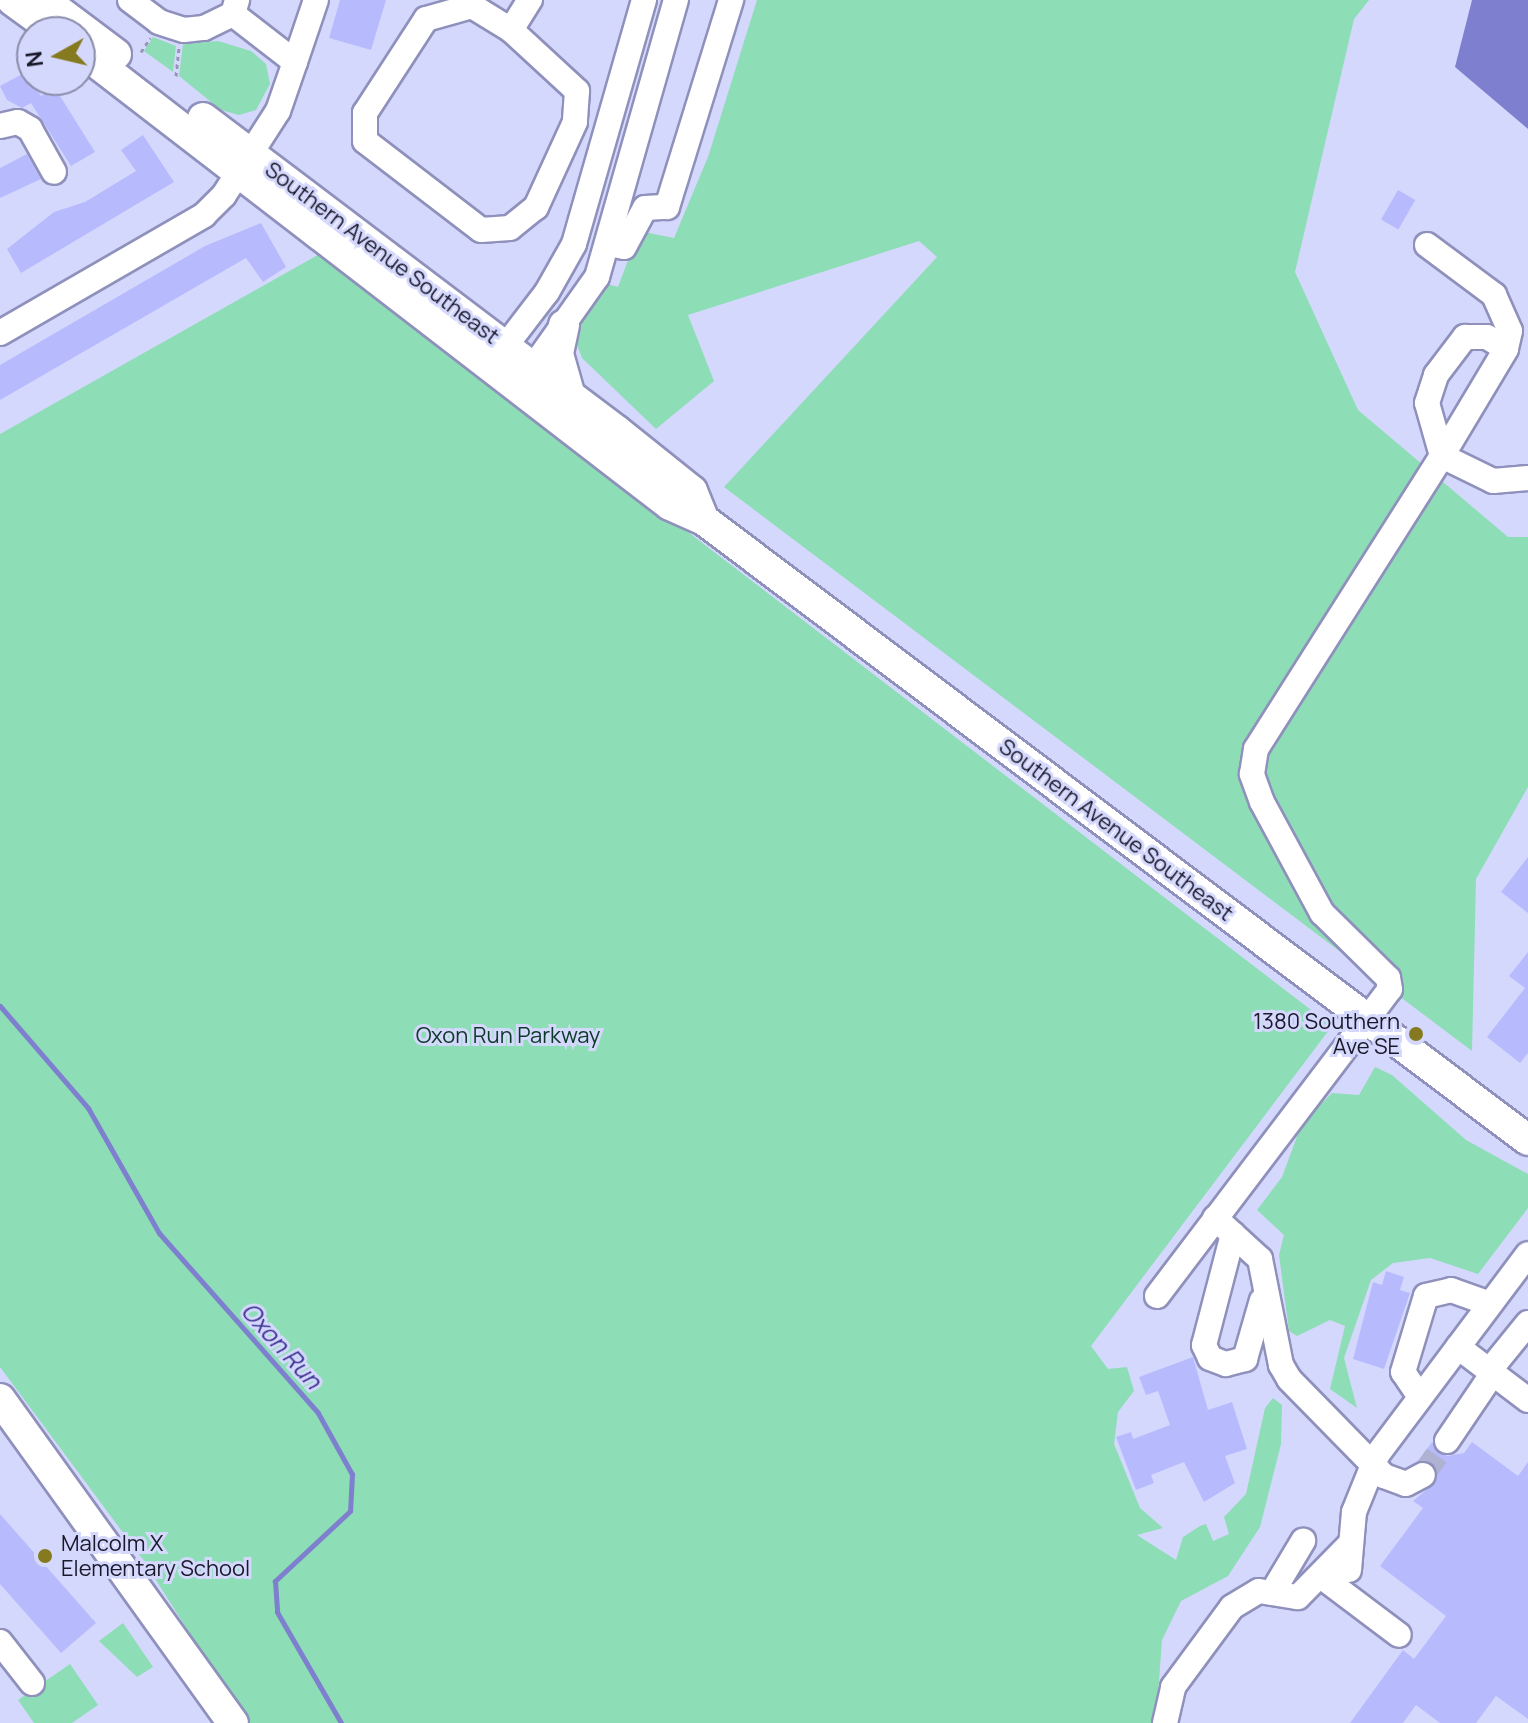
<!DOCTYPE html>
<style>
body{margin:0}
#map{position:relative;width:1528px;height:1723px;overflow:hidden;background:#d5d8fd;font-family:Manrope,sans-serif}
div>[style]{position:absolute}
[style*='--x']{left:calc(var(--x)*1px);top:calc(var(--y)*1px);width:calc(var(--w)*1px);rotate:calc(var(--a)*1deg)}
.green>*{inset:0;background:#8dddb6}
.water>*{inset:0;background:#7e7fce}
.stream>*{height:5px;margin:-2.5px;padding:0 2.5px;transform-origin:2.5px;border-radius:2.5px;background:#7e7fce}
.building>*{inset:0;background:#b7bbfe;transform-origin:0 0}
.minor-tunnel>*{height:24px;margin-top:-12px;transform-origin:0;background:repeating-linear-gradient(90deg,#afb2d3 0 24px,transparent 0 36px)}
.path>*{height:3px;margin-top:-1.5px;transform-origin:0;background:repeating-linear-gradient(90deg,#9496b4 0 4px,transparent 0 8px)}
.roads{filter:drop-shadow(2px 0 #8f91bc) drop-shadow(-2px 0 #8f91bc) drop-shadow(0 2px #8f91bc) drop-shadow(0 -2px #8f91bc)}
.minor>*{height:24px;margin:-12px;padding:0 12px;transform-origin:12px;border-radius:12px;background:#fff}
.major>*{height:30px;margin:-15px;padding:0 15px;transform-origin:15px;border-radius:15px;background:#fff}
.dots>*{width:22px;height:22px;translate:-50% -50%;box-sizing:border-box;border:4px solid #d5d8fd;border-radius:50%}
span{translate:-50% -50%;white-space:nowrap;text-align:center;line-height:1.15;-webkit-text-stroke:6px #d5d8fd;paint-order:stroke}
.street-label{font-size:22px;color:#19192a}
.poi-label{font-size:22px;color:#19192a}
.right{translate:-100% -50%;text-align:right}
.left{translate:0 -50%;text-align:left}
.park-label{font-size:22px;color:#0c3a27}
.water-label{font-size:24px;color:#3d3391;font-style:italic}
.north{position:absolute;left:16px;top:16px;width:80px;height:80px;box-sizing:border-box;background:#d5d8fd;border:2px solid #8a8ca9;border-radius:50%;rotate:262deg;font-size:22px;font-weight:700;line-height:32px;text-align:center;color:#19192a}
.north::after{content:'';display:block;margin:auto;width:28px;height:36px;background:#857a1f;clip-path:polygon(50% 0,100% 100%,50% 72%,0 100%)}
</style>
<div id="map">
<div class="green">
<div style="clip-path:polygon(757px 0,1369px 0,1354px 19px,1295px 272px,1358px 410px,1508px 537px,1528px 537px,1528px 787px,1476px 879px,1472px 1051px,724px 487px,937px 257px,919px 241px,688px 315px,714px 381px,656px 429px,582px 358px,574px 337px,604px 283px,618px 287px,639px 231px,674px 238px,708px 157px)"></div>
<div style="clip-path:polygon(153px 37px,176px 46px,173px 72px,144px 51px)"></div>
<div style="clip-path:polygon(218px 41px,251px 51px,266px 64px,270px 84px,256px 110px,239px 115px,221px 110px,179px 76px,183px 44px)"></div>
<div style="clip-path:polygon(323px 252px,1332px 1026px,1091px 1346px,1108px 1369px,1127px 1367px,1134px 1391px,1118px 1412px,1114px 1444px,1140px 1508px,1163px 1528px,1137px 1535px,1176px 1560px,1183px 1537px,1200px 1526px,1206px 1524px,1213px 1541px,1229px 1534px,1224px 1517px,1246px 1494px,1265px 1408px,1273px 1398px,1282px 1405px,1281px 1444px,1260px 1527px,1228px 1576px,1181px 1601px,1162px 1640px,1156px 1723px,246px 1723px,144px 1561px,0 1367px,0 434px)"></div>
<div style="clip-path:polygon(1375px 1067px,1392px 1075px,1466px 1140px,1528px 1174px,1528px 1208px,1478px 1274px,1430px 1258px,1393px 1263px,1371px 1280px,1344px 1358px,1357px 1408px,1330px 1389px,1345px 1326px,1330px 1320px,1297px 1336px,1289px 1331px,1279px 1255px,1284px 1235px,1257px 1210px,1282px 1177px,1302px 1123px,1332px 1093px,1359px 1095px)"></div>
<div style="clip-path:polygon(123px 1623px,153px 1667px,137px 1677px,99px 1641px)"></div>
<div style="clip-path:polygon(70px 1664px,98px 1705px,72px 1723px,34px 1723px,18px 1700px)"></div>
</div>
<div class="water">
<div style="clip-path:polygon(1472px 0,1528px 0,1528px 129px,1455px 67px)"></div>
</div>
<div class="stream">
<div style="--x:0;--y:1006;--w:135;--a:49.2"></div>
<div style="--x:88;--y:1108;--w:144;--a:60.4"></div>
<div style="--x:159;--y:1233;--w:240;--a:48.5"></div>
<div style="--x:318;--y:1413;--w:70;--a:60.9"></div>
<div style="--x:352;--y:1474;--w:37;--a:93"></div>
<div style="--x:350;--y:1511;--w:103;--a:137"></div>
<div style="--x:275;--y:1581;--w:31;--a:86"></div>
<div style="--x:277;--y:1612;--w:128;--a:60"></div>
</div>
<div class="building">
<div style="clip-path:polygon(340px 0,386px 0,371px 50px,329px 38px)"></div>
<div style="clip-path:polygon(24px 73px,41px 96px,55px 88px,95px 152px,71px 166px,31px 103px,22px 108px,7px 100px,0 86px)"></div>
<div style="clip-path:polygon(143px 135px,174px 182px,21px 273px,7px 249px,54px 212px,85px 202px,136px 171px,121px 150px)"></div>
<div style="clip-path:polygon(27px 154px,41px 179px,0 198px,0 168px)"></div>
<div style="left:1398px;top:190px;width:20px;height:34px;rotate:30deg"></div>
<div style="clip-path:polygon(261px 223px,286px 267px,263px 282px,246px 258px,0 400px,0 365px,205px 246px)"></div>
<div style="clip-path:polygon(1528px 857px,1528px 913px,1501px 892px)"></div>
<div style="clip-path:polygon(1528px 952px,1528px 1053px,1520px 1063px,1487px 1037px,1525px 988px,1509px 976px)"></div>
<div style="clip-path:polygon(1386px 1271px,1404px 1277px,1400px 1290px,1410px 1293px,1384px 1369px,1353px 1359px,1373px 1282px,1382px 1285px)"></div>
<div style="clip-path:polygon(1193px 1357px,1208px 1410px,1232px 1402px,1247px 1449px,1225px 1456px,1235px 1483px,1204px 1502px,1184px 1462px,1151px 1475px,1154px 1483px,1136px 1490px,1116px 1437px,1131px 1432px,1133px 1439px,1170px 1425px,1158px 1391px,1146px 1395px,1139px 1377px)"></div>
<div style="clip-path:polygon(1432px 1442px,1447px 1456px,1464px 1453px,1472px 1442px,1518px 1476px,1528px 1462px,1528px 1719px,1496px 1696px,1476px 1723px,1440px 1723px,1416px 1705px,1403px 1723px,1350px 1723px,1403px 1650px,1414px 1659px,1446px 1616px,1380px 1566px,1423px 1508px,1413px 1501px,1436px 1482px,1436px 1467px,1418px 1461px)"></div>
<div style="clip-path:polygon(0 1514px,96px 1623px,61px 1653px,0 1584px)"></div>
</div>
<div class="minor-tunnel">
<div style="--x:1423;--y:1475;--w:42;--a:-54.8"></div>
</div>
<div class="path">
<div style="--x:141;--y:52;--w:17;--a:-57"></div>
<div style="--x:176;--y:76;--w:28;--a:-84"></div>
</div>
<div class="roads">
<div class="minor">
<div style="--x:130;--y:0;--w:36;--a:37"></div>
<div style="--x:159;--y:22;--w:26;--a:18"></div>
<div style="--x:184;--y:30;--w:20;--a:-6"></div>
<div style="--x:204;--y:28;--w:32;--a:-26"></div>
<div style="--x:233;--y:14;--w:15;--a:-74"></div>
<div style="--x:472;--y:6;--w:46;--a:31.6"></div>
<div style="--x:511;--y:30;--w:90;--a:42.7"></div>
<div style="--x:577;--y:91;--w:31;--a:94"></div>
<div style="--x:575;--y:122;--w:94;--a:114.6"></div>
<div style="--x:536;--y:207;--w:33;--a:141"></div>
<div style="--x:510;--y:228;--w:29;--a:176"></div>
<div style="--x:481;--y:230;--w:146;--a:-142.5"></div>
<div style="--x:365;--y:141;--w:28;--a:-90"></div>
<div style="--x:365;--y:113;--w:112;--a:-57"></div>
<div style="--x:426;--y:19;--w:48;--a:-15.8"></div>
<div style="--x:511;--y:30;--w:36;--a:-58"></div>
<div style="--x:295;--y:62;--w:65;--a:-71.3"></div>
<div style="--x:0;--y:126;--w:18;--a:-13"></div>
<div style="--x:18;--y:122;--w:14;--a:30"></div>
<div style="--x:30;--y:129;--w:49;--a:60.8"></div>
<div style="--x:609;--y:244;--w:15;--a:11"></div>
<div style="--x:624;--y:247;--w:44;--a:-61.7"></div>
<div style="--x:645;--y:208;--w:22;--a:-3"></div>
<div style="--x:667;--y:207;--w:217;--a:-72.8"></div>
<div style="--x:1427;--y:245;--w:84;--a:36.7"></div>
<div style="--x:1494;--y:295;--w:39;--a:66"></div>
<div style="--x:1510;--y:331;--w:18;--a:103"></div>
<div style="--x:1506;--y:349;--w:125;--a:120.9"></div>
<div style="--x:1442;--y:456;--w:57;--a:26.1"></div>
<div style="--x:1493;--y:481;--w:35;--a:-5"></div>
<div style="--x:0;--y:333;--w:236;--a:-30"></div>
<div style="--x:204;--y:215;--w:28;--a:-45"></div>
<div style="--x:224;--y:195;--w:100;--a:-57.3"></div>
<div style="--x:278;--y:111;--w:52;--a:-70.9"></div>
<div style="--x:295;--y:62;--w:78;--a:-142.3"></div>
<div style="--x:494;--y:361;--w:87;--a:-52.5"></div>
<div style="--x:547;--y:292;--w:55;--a:-60.6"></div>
<div style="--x:574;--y:244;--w:254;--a:-74"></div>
<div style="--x:524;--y:380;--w:126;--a:-54.7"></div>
<div style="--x:597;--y:277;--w:288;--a:-74.1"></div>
<div style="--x:1215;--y:1218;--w:61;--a:42.3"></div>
<div style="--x:1260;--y:1259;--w:108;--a:78.8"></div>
<div style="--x:1281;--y:1365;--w:16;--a:60"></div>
<div style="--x:1289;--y:1379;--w:136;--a:45.6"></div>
<div style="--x:1384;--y:1476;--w:23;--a:20"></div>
<div style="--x:1406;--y:1484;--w:19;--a:-28"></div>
<div style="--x:1233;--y:1234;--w:115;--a:104.6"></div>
<div style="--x:1204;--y:1345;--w:14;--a:65"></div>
<div style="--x:1210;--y:1358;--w:17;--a:21"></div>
<div style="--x:1226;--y:1364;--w:20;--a:-15"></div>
<div style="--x:1245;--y:1359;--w:61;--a:-73.9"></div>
<div style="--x:1157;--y:1296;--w:385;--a:-52.8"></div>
<div style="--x:1390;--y:989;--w:11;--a:-100"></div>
<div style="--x:1388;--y:978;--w:93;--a:-135.4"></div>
<div style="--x:1322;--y:913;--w:126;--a:-118.4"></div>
<div style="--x:1262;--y:802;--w:30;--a:-110"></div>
<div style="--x:1252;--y:774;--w:25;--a:-81"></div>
<div style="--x:1256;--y:749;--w:347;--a:-57.6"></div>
<div style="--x:1442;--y:456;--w:55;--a:-105.8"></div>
<div style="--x:1427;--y:403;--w:29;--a:-72"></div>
<div style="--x:1436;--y:375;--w:48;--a:-52.7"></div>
<div style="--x:1465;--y:337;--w:22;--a:0"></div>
<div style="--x:1487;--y:337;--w:22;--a:32"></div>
<div style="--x:1458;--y:1347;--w:88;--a:37.1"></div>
<div style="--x:1489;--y:1371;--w:62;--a:-50.9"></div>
<div style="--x:1420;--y:1397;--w:30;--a:-124"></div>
<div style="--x:1403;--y:1372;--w:79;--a:-73.2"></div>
<div style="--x:1426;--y:1296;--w:26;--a:-13"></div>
<div style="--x:1451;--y:1290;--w:41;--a:19.7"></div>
<div style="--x:1447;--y:1441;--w:82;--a:-55.9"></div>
<div style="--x:1349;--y:1570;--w:58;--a:-85.1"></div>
<div style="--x:1354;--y:1512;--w:61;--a:-68"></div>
<div style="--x:1377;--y:1455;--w:251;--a:-53.1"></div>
<div style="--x:1326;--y:1580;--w:91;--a:37"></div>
<div style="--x:1272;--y:1593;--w:61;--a:-59.2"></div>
<div style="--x:0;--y:1642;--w:52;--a:52"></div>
<div style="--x:1165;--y:1723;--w:37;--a:-77"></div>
<div style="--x:1173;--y:1687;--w:99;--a:-53.6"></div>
<div style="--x:1232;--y:1607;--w:31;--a:-31"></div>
<div style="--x:1259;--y:1591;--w:39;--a:9"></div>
<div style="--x:1298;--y:1597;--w:74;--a:-45.5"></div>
</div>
<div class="major">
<div style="--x:12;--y:0;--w:54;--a:36"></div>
<div style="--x:44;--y:0;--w:90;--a:36.9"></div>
<div style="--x:80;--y:50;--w:745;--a:37.64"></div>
<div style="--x:670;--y:505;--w:37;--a:24"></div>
<div style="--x:704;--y:520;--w:1031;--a:36.96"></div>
<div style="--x:203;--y:118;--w:519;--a:37.09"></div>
<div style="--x:617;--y:431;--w:96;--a:38.7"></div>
<div style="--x:692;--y:491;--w:31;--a:68"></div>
<div style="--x:564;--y:325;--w:30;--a:102"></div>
<div style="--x:558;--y:354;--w:41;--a:74.2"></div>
<div style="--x:0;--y:1399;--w:399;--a:54.3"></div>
</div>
</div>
<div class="dots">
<div style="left:1416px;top:1034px;background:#857a1f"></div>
<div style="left:45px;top:1556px;background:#857a1f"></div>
</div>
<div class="street-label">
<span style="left:382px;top:253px;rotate:37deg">Southern Avenue Southeast</span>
<span style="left:1116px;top:830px;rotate:37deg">Southern Avenue Southeast</span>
</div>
<div class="poi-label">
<span class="right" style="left:1400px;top:1034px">1380 Southern<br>Ave SE</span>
<span class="left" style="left:61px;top:1556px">Malcolm X<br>Elementary School</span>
</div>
<div class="park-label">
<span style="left:508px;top:1036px">Oxon Run Parkway</span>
</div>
<div class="water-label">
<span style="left:282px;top:1345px;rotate:48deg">Oxon Run</span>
</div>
<div class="north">N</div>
</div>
